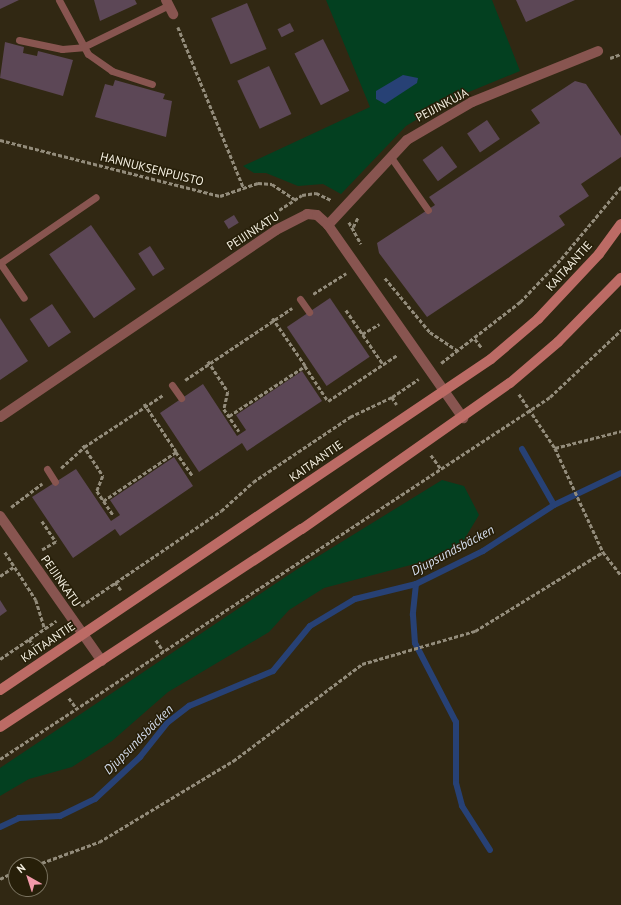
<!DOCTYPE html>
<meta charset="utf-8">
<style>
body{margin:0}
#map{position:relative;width:621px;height:905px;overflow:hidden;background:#312813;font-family:"PT Sans",sans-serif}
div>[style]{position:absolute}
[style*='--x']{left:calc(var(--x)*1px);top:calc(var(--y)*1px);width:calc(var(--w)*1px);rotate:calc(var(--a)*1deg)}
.green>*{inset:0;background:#034020}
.water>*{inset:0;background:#274175}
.stream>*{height:6px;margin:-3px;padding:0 3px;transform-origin:3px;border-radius:3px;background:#274175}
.building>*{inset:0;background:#5c4756;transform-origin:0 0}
.path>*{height:2.5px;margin-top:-1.25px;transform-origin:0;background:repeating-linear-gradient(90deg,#938c7b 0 4px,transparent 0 6px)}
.lane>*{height:7px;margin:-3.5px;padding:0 3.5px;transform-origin:3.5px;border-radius:3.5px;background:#885550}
.street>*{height:10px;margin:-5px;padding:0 5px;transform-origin:5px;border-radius:5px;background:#885550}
.secondary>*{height:10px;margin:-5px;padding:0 5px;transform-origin:5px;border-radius:5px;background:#bc6b65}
span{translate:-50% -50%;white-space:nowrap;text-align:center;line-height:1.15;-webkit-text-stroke:3px #271f09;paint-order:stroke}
.street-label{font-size:12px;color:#f4efe1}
.water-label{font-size:13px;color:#d5deef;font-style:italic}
.north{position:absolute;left:8px;top:857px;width:40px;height:40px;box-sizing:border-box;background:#271f09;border:1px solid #79725f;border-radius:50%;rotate:321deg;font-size:11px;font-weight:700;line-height:16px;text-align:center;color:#f4efe1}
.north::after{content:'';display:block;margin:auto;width:14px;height:18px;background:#f39aaa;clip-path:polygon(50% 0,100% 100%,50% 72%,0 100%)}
</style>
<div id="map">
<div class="green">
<div style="clip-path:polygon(326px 0,492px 0,520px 71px,447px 101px,406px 126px,341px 194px,323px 184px,298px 186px,266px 173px,254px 173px,243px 166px,370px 107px)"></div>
<div style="clip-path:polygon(442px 480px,464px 486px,479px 515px,456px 553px,324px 588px,289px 610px,269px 632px,168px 692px,112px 741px,72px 767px,29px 779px,0 796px,0 768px,296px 570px)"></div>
</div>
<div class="water">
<div style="clip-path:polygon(403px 75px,418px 78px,417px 83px,385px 104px,376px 99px,376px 91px)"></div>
</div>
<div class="stream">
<div style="--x:522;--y:449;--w:64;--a:60.3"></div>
<div style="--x:416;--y:584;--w:31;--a:96"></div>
<div style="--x:413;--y:615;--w:28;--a:86"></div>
<div style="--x:415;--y:643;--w:89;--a:62.6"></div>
<div style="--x:456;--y:722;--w:61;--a:90"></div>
<div style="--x:456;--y:783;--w:24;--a:75"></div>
<div style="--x:462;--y:806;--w:52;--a:57.5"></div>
<div style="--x:0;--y:827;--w:21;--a:-25"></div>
<div style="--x:19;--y:818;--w:41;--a:-2.8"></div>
<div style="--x:60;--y:816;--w:39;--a:-26"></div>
<div style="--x:95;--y:799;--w:62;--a:-43"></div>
<div style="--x:140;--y:757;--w:43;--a:-51.5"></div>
<div style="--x:167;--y:723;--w:28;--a:-38"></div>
<div style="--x:189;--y:706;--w:91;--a:-22.6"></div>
<div style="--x:273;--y:671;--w:58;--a:-50.6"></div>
<div style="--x:310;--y:626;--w:52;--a:-31"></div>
<div style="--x:355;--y:599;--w:63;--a:-13.8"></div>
<div style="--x:416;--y:584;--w:75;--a:-26.2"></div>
<div style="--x:483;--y:551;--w:85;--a:-32.9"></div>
<div style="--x:554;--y:505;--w:74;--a:-25.5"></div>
</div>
<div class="building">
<div style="clip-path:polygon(0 0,19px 0,0 9px)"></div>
<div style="clip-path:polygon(94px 0,135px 0,137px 4px,100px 21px)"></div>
<div style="clip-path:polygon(516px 0,575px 0,526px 22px)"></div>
<div style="left:247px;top:3px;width:50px;height:39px;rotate:67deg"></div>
<div style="left:290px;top:23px;width:9px;height:14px;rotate:63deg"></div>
<div style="left:323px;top:39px;width:58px;height:32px;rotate:63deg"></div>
<div style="clip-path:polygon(5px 42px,24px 47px,23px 53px,37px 56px,38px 51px,73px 60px,63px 96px,0 78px)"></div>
<div style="left:269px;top:66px;width:53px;height:35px;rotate:65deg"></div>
<div style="clip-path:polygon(115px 80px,165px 94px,163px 99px,172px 101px,166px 137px,95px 117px,105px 84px,113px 86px)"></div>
<div style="clip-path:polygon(575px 81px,586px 84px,621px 136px,621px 157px,581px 184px,589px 196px,559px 216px,565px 225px,427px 317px,379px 253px,377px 243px,435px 205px,429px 197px,540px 123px,531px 110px)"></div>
<div style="left:487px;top:120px;width:23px;height:24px;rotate:56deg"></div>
<div style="left:442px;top:146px;width:26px;height:24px;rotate:54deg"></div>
<div style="left:234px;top:215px;width:9px;height:12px;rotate:58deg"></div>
<div style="left:91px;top:225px;width:78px;height:51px;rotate:55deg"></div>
<div style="left:150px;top:246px;width:27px;height:14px;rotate:57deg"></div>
<div style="left:330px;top:298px;width:71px;height:52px;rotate:56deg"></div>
<div style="left:52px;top:304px;width:34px;height:27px;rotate:56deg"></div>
<div style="clip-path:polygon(0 318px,28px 361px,0 380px)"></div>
<div style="clip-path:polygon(302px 371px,322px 401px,247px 451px,242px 443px,199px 472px,160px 413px,203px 384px,237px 436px,246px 430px,236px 415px)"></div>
<div style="clip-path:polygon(174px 457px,193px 486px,120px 536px,115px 529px,73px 558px,32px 497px,76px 469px,111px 521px,120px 515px,110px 500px)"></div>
<div style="clip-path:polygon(0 600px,7px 611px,0 616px)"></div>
</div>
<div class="path">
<div style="--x:178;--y:27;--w:175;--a:67.8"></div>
<div style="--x:610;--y:58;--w:12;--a:-20"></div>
<div style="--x:0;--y:140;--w:227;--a:14.3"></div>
<div style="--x:220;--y:196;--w:40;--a:-18.9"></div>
<div style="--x:258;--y:183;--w:14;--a:4"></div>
<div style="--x:272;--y:184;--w:27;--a:34"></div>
<div style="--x:279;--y:210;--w:27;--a:-33"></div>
<div style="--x:302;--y:195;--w:14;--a:-8"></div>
<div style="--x:316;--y:193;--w:17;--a:25"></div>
<div style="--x:349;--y:222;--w:25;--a:61"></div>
<div style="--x:353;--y:227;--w:11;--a:-63"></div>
<div style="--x:385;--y:278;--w:70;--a:50.2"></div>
<div style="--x:430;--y:332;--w:34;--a:34"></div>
<div style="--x:313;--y:294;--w:39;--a:-32"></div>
<div style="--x:346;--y:310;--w:65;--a:55.6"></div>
<div style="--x:362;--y:334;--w:20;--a:-30"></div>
<div style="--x:475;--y:339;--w:11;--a:52"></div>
<div style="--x:208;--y:361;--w:37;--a:57"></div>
<div style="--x:228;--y:392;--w:17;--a:103"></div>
<div style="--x:224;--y:409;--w:27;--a:56"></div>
<div style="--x:441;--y:363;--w:100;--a:-37.7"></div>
<div style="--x:520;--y:302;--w:59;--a:-46.4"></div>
<div style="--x:561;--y:259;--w:94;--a:-50.2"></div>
<div style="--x:305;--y:366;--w:42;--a:56.7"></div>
<div style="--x:328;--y:401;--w:83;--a:-33.7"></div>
<div style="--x:185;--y:380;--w:129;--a:-33.9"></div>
<div style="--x:519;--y:394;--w:65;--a:56.3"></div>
<div style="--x:555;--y:448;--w:115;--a:65.2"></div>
<div style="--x:603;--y:552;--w:29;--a:52"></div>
<div style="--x:392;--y:397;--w:9;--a:58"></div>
<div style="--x:229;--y:416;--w:91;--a:-33.3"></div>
<div style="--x:305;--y:366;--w:58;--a:-124.5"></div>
<div style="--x:83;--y:445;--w:37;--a:57"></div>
<div style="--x:103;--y:476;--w:16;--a:112"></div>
<div style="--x:97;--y:491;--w:29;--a:56"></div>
<div style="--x:555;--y:448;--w:68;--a:-14.4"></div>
<div style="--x:176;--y:452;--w:29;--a:55"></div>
<div style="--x:431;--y:455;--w:17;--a:54"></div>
<div style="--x:61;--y:468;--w:31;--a:-42"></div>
<div style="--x:84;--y:447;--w:95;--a:-33.4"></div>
<div style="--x:103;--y:501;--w:88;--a:-33.9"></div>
<div style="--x:176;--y:452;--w:58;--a:-123.7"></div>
<div style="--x:11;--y:507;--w:39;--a:-37"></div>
<div style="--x:42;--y:521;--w:25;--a:56"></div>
<div style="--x:56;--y:542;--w:16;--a:150"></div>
<div style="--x:5;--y:552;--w:57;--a:57.1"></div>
<div style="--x:36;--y:600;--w:30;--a:73"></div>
<div style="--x:0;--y:576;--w:18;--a:-34"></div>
<div style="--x:115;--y:582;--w:10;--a:53"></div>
<div style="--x:81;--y:606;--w:169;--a:-34.2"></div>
<div style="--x:221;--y:511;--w:43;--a:-42.2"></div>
<div style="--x:253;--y:482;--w:117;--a:-33.8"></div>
<div style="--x:350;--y:417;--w:47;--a:-25.5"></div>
<div style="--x:392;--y:397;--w:32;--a:-34"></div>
<div style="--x:29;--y:639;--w:12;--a:55"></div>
<div style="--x:156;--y:640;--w:14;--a:56"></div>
<div style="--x:0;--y:659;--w:68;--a:-34.2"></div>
<div style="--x:69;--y:698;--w:14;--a:54"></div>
<div style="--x:0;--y:759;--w:658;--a:-33.35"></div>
<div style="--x:550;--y:397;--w:98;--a:-43.3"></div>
<div style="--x:36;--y:865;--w:67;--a:-20.1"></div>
<div style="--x:99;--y:842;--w:157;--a:-31.2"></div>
<div style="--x:233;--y:761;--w:161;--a:-36.9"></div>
<div style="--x:362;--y:664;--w:118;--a:-16.3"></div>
<div style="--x:475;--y:631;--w:150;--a:-31.7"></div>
<div style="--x:0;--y:879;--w:18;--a:-27"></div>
</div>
<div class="lane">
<div style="--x:59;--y:0;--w:61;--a:61.8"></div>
<div style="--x:88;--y:54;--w:29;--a:35"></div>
<div style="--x:112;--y:71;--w:42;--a:18"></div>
<div style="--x:19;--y:40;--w:44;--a:11.8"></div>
<div style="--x:62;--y:49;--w:21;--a:-5"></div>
<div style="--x:83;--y:47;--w:96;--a:-26"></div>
<div style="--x:390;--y:156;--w:66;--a:54.9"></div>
<div style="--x:0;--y:263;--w:116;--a:-34.5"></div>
<div style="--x:0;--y:263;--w:42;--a:55.6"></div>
<div style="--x:300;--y:299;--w:16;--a:55"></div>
<div style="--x:172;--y:385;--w:16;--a:55"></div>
<div style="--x:47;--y:469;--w:15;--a:58"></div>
</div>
<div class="street">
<div style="--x:166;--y:0;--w:16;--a:63"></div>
<div style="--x:328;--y:225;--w:116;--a:-47.1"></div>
<div style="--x:407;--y:140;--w:75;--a:-30.3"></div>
<div style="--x:472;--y:102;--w:136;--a:-22"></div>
<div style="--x:0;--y:417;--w:333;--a:-34.1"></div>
<div style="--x:276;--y:230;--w:35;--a:-27"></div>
<div style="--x:307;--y:214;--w:10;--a:6"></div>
<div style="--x:317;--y:215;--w:15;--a:42"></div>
<div style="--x:328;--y:225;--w:236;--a:55"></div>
<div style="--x:0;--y:516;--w:177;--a:54.9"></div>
</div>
<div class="secondary">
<div style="--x:0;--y:690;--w:592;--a:-33.99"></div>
<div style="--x:491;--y:359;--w:62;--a:-40.4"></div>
<div style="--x:538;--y:319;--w:89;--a:-46.8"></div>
<div style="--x:599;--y:254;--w:37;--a:-54"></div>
<div style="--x:0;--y:727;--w:361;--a:-33.3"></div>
<div style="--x:302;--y:529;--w:254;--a:-35.1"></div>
<div style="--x:510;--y:383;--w:63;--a:-40.5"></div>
<div style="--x:558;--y:342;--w:90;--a:-45.5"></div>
</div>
<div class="street-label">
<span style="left:442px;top:105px;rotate:-28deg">PEIJINKUJA</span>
<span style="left:152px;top:169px;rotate:14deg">HANNUKSENPUISTO</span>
<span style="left:253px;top:231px;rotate:-33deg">PEIJINKATU</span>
<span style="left:569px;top:266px;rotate:-48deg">KAITAANTIE</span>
<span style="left:316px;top:461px;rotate:-35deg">KAITAANTIE</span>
<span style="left:61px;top:581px;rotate:55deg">PEIJINKATU</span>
<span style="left:48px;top:642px;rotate:-34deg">KAITAANTIE</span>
</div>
<div class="water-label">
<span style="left:453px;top:551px;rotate:-28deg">Djupsundsbäcken</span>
<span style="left:139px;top:740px;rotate:-45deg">Djupsundsbäcken</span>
</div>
<div class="north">N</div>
</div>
